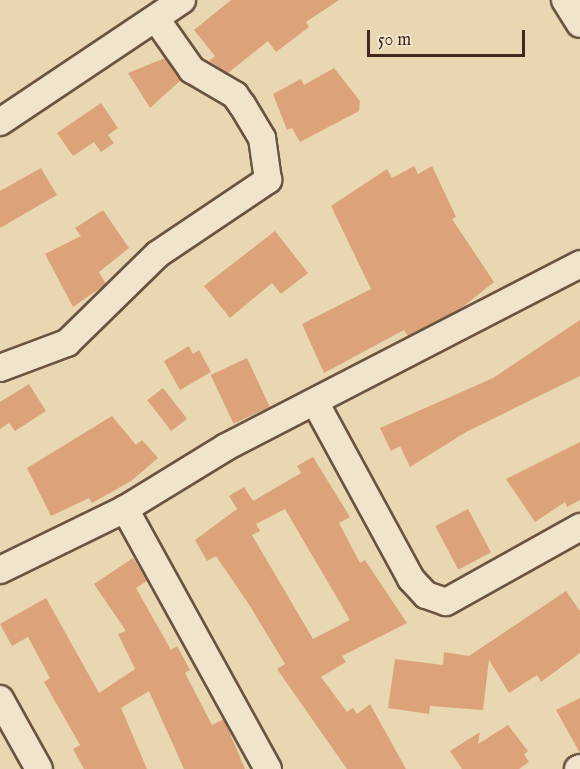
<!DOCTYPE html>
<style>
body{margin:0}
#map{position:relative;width:580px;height:769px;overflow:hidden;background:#e8d7b1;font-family:"IM FELL English",serif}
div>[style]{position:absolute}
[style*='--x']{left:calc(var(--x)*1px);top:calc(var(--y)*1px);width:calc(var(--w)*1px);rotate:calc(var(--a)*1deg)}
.building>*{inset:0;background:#dca37b;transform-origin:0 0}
.roads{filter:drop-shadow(2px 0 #6b5342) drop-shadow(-2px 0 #6b5342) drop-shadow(0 2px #6b5342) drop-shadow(0 -2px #6b5342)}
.street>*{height:26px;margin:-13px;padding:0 13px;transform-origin:13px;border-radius:13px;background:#f0e5cc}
span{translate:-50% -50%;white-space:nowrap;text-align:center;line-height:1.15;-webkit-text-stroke:4.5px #f0e5cc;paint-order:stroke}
.scale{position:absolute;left:367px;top:30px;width:158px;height:27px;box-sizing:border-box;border:3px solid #41271d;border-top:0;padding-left:8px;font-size:18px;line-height:21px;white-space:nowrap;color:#41271d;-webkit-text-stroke:4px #f0e5cc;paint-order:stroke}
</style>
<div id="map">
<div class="building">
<div style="clip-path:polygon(231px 0,339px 0,306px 22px,309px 27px,276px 52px,268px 41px,228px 73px,209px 61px,215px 56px,194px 30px)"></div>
<div style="clip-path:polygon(165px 58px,181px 80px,150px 108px,128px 73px)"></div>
<div style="clip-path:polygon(334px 68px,360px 101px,359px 111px,300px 142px,292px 128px,287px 130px,273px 94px,301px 79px,304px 85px)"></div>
<div style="clip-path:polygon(101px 103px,118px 128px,108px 135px,114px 143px,101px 152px,94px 142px,73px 156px,57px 133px)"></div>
<div style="clip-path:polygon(414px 166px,418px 174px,432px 166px,456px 217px,452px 219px,494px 282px,459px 310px,408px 336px,404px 330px,324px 373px,302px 324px,371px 289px,331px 206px,387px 169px,392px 178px)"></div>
<div style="clip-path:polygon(41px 168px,57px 195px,0 228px,0 191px)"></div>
<div style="clip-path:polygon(103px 210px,129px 248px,99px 272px,106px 284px,73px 307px,45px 254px,81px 236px,75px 228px)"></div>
<div style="clip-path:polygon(275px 231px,308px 273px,281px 294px,272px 283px,230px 318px,204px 286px)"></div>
<div style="clip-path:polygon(580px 320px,580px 376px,466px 432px,410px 467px,400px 446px,391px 451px,380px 428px,493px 378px)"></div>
<div style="clip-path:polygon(189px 346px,193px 354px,199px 350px,211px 372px,180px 390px,164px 361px)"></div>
<div style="left:247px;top:358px;width:54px;height:40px;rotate:65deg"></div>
<div style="clip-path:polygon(29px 384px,46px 411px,15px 431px,9px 423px,0 429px,0 402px)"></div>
<div style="left:163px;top:388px;width:39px;height:20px;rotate:52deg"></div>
<div style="clip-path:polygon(112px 416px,136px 445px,142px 440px,158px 458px,131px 481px,92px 503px,89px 498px,51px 516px,27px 468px)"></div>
<div style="clip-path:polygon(580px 442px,580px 500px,567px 507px,565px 502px,535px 522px,506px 479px)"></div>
<div style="clip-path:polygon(evenodd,313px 457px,350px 517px,339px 523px,360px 563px,365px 560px,407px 623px,342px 656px,346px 662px,321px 677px,347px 712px,353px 708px,357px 714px,370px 704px,406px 769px,347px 769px,277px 669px,285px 664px,250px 606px,216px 556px,207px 561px,195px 540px,237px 509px,229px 496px,244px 487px,253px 501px,301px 473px,297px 466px,313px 457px,285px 509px,350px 620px,313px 639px,252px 535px,260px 531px,256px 524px,285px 509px)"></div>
<div style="left:468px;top:509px;width:49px;height:37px;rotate:62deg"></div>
<div style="clip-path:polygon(133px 558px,147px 581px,136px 588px,171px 650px,177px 646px,190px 670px,185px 673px,212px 725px,224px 719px,245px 769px,184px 769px,149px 691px,121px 708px,147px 769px,84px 769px,73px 749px,80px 745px,44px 682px,50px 678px,28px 637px,12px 646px,0 624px,46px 598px,99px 693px,135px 669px,118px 634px,126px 631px,94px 584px)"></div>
<div style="clip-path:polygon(566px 591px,580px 611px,580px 653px,541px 682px,537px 675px,509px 693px,489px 660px,483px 710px,430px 706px,429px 714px,388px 708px,395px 659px,443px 665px,444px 652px,469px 656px)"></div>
<div style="clip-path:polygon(580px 698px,580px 753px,556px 710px)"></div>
<div style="clip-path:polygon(508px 725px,528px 751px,524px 754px,529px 762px,519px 769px,462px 769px,450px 751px,480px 732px,478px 744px)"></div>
</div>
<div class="roads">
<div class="street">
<div style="--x:565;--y:0;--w:28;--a:58"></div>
<div style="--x:0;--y:122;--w:219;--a:-33.8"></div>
<div style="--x:0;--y:368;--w:72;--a:-20.5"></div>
<div style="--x:67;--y:343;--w:127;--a:-44.4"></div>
<div style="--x:158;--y:254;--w:133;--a:-33.9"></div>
<div style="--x:268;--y:180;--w:42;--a:-98.1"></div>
<div style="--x:262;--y:138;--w:39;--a:-121"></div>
<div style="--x:242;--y:105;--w:12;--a:-125"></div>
<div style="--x:235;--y:95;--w:50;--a:-149.8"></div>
<div style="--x:192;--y:70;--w:62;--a:-125.2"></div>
<div style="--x:315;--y:402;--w:201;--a:61.5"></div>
<div style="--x:411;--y:579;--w:22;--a:47"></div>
<div style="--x:426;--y:595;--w:21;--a:19"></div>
<div style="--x:446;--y:602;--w:154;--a:-29.2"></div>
<div style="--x:0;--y:570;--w:139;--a:-26"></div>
<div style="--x:0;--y:699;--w:80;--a:60.9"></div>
<div style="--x:268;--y:769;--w:297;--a:-118.8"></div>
<div style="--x:125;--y:509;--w:119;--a:-31.5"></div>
<div style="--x:226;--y:447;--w:399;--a:-27.3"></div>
<div style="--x:578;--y:769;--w:2;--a:-27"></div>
</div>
</div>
<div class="scale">50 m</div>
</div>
